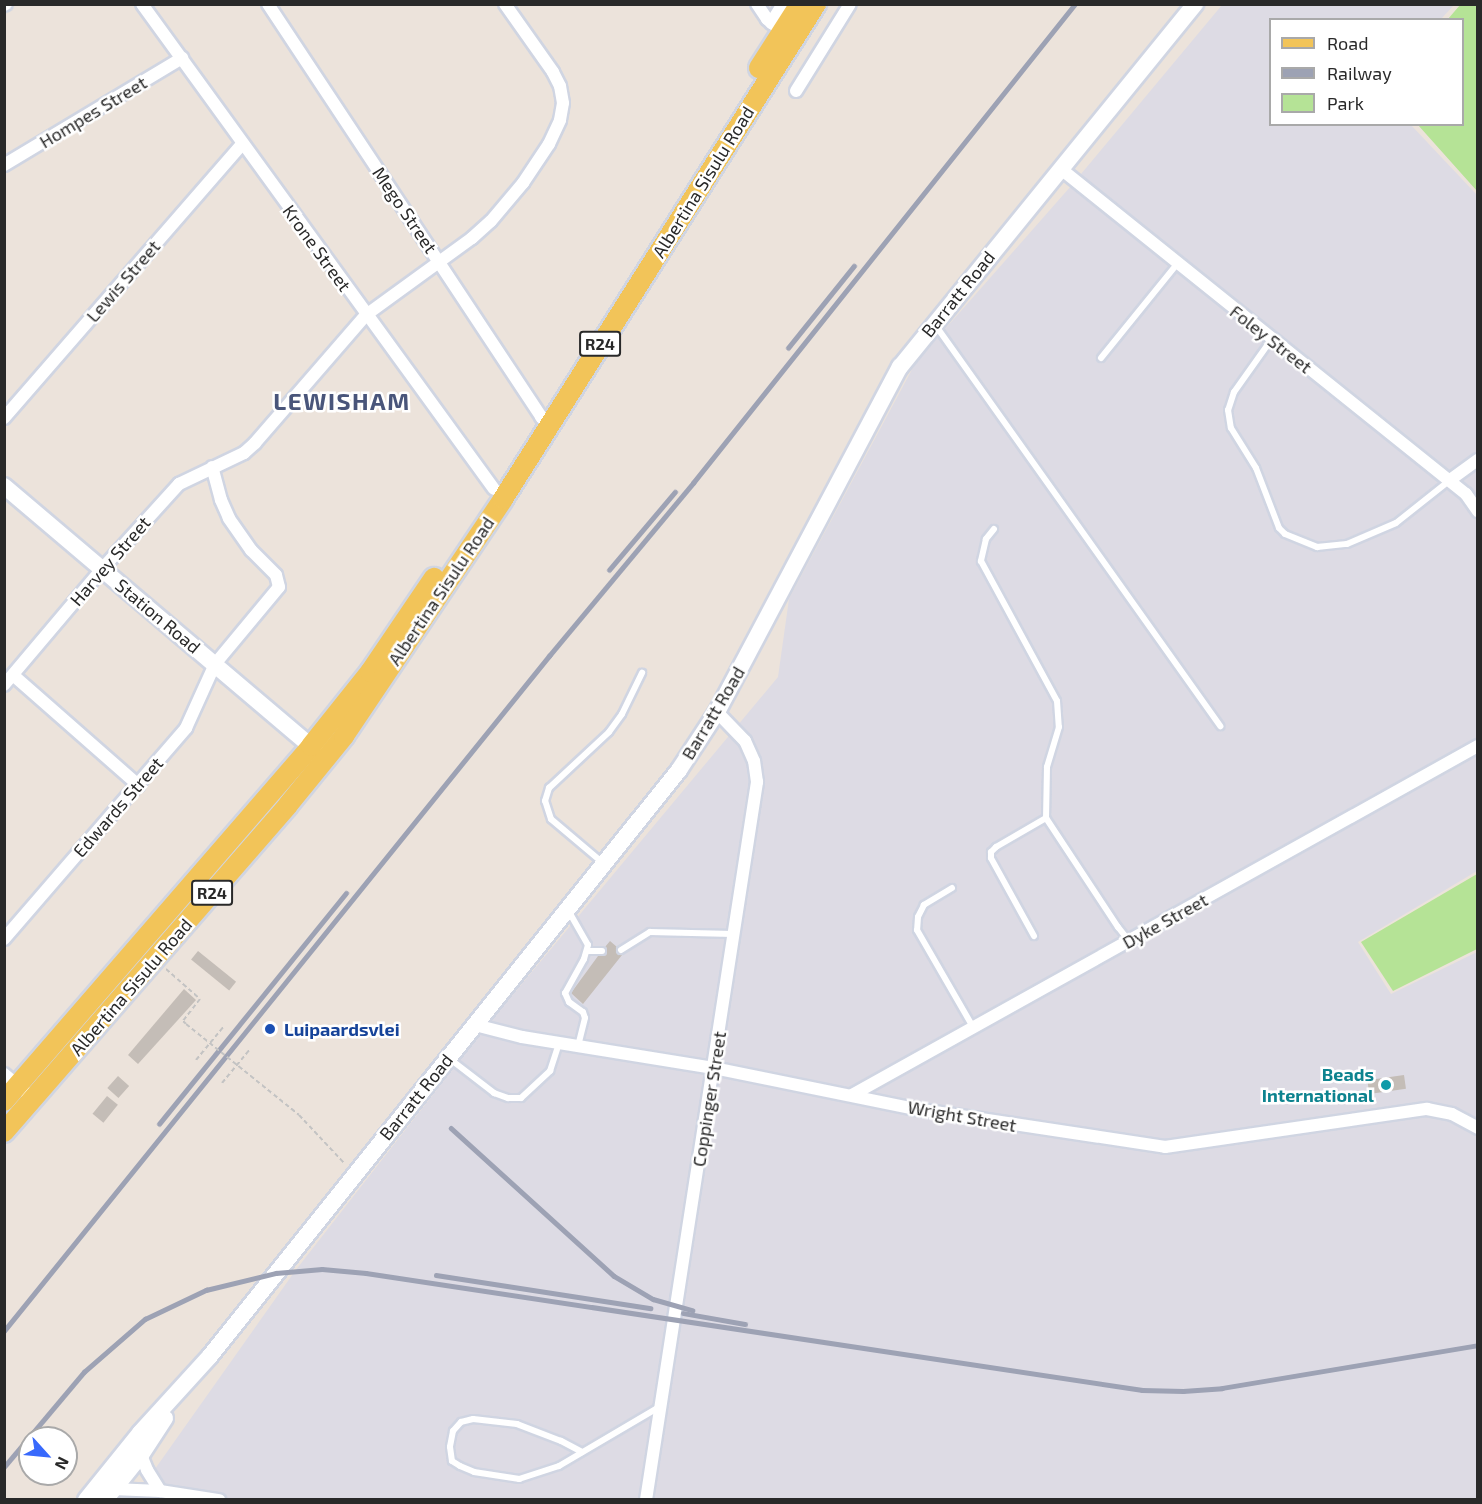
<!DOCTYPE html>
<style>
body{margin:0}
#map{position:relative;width:1482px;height:1504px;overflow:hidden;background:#ece3db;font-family:"Exo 2",sans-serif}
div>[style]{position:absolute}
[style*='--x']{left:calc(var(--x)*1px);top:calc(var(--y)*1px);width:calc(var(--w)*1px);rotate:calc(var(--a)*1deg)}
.industrial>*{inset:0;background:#dddbe4}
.green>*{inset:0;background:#b5e396}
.building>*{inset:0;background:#c4bdb7;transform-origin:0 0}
.path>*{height:2px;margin-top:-1px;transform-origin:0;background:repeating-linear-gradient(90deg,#c3c3c3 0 4.5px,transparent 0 7.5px)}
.roads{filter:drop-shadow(2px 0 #d0d5e2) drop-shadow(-2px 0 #d0d5e2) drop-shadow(0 2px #d0d5e2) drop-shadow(0 -2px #d0d5e2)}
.lane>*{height:6px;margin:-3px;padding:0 3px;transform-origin:3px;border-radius:3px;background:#fff}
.street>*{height:12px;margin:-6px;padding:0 6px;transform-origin:6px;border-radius:6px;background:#fff}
.secondary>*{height:16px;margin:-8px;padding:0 8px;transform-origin:8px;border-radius:8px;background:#fff}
.primary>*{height:20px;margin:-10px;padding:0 10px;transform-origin:10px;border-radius:10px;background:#f2c459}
.rail>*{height:4.5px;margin:-2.25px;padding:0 2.25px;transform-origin:2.25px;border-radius:2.25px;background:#9da2b4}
.path-bridge>*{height:2px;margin-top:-1px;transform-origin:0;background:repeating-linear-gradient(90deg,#c3c3c3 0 4.5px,transparent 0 7.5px)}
.dots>*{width:16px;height:16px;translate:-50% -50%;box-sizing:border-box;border:3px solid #fff;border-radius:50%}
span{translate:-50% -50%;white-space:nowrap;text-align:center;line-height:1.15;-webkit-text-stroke:5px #fff;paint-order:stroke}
.shield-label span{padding:2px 4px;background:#fff;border:2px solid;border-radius:4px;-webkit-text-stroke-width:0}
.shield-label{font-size:16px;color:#292929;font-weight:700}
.street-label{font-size:18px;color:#292929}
.transit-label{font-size:18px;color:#164399;font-weight:700}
.left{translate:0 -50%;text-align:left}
.culture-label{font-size:18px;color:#0d838f;font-weight:700}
.right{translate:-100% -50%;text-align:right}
.district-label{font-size:24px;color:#49557a;font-weight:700;letter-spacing:1.5px}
.frame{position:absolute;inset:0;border:6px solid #292929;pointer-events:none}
.legend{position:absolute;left:1269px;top:18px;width:195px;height:108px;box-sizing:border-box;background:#fff;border:2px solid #a9a9a9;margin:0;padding:8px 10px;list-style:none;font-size:18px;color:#292929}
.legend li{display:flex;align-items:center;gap:12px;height:30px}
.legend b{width:30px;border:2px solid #a9a9a9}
.north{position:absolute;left:18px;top:1426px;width:60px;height:60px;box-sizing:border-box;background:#fff;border:2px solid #a9a9a9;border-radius:50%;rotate:117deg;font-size:16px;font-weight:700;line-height:24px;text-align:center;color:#292929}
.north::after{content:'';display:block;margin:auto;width:21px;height:27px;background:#3869fc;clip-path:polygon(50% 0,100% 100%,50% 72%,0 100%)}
</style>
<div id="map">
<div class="industrial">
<div style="clip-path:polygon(1222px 5px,1454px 5px,1441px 19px,1270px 20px,1270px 124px,1411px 125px,1477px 195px,1477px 871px,1358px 942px,1391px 994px,1477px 952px,1477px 1499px,133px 1500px,295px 1271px,485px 1028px,778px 677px,789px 599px,916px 362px,1071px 186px)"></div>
</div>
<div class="green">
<div style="clip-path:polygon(1460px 5px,1477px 5px,1477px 191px,1418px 125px,1462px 124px,1462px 20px,1448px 19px)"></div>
<div style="clip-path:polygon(1477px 874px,1477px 949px,1393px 991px,1361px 942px)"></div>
</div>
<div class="building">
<div style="clip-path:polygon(610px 941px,617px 947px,617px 953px,622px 955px,583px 1004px,571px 993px,598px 956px,606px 954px,605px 947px)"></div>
<div style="left:198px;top:951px;width:49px;height:11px;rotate:39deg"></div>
<div style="clip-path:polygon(184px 989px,196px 1000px,138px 1064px,128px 1055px)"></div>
<div style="left:1404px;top:1075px;width:14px;height:37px;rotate:82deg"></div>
<div style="left:118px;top:1076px;width:15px;height:16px;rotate:42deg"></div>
<div style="left:107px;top:1096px;width:14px;height:23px;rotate:39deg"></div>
</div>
<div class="path">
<div style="--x:166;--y:969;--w:45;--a:41.4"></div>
<div style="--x:200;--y:999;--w:28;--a:128"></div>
<div style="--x:183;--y:1021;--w:4;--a:45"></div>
<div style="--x:196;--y:1060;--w:44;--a:-50.5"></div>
<div style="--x:222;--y:1083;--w:44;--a:-50.5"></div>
<div style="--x:299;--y:1115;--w:66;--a:46.8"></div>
</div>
<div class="roads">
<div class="lane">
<div style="--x:936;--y:326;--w:491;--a:54.6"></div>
<div style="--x:1271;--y:340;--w:64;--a:125.4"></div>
<div style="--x:1234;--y:392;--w:19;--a:108"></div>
<div style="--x:1228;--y:410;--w:18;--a:81"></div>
<div style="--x:1231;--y:428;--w:47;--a:58"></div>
<div style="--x:1256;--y:468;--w:64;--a:69"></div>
<div style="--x:1279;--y:528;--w:8;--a:45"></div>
<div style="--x:1285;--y:534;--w:35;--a:22"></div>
<div style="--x:1317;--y:547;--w:30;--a:-6"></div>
<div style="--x:1347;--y:544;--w:53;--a:-23.2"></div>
<div style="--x:1396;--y:523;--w:69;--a:-38.5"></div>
<div style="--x:1101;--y:358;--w:121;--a:-51"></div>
<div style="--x:994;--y:529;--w:13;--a:129"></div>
<div style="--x:986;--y:539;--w:23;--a:103"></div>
<div style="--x:981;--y:561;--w:159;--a:61.5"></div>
<div style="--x:1057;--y:701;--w:26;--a:86"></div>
<div style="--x:1059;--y:727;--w:42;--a:106.7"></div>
<div style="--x:1047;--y:767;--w:51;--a:91.1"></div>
<div style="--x:1046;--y:818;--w:131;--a:56.6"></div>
<div style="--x:1118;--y:927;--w:18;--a:52"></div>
<div style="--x:603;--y:863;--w:68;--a:-139.8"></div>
<div style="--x:551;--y:819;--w:19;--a:-108"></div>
<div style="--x:545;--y:801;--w:14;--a:-73"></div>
<div style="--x:549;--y:788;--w:82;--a:-43"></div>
<div style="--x:609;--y:732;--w:22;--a:-54"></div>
<div style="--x:622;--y:714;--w:46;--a:-64"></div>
<div style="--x:952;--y:888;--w:33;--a:149"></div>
<div style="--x:924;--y:905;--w:13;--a:117"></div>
<div style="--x:918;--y:917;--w:13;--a:94"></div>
<div style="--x:917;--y:930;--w:112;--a:60"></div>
<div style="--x:568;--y:910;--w:40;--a:60.3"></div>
<div style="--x:588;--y:945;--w:15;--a:106"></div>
<div style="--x:584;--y:959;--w:39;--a:119"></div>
<div style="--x:565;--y:993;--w:10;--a:66"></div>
<div style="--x:569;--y:1002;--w:17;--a:36"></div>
<div style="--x:583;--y:1012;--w:6;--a:72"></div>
<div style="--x:585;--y:1018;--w:30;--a:104"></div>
<div style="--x:1034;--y:936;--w:89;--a:-118.9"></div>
<div style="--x:991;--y:858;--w:6;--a:-90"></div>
<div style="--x:991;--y:852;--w:7;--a:-45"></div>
<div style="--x:996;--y:847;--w:58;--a:-30.1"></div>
<div style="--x:621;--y:950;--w:34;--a:-32"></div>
<div style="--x:650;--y:932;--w:83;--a:1.4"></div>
<div style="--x:587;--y:951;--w:15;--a:0"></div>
<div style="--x:450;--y:1059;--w:56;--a:37.7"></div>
<div style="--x:494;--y:1093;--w:15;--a:20"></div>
<div style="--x:508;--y:1098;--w:13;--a:0"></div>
<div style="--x:521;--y:1098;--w:40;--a:-43"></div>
<div style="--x:550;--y:1071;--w:28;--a:-72"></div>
<div style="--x:582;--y:1452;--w:24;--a:-152"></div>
<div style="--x:561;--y:1441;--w:47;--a:-158.9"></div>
<div style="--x:517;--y:1424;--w:44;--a:-173.5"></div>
<div style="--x:473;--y:1419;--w:12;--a:166"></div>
<div style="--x:461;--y:1422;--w:12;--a:132"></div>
<div style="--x:453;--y:1431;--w:16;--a:101"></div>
<div style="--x:450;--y:1447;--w:14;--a:82"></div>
<div style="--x:452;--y:1461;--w:9;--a:32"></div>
<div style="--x:460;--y:1466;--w:15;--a:23"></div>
<div style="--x:474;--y:1472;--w:46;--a:8.8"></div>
<div style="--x:519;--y:1479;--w:42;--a:-18"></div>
<div style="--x:559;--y:1466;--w:118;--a:-30.5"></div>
</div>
<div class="street">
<div style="--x:142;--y:4;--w:599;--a:54.03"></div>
<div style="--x:268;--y:4;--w:495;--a:56.5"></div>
<div style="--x:541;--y:417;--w:11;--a:45"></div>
<div style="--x:757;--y:4;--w:18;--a:56"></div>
<div style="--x:767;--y:19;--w:26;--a:39"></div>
<div style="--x:4;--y:5;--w:2;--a:-27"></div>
<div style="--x:771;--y:23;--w:22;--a:-58"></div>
<div style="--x:796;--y:91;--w:102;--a:-58.2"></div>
<div style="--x:4;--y:165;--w:208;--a:-31"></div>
<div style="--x:1061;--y:169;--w:519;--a:38.75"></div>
<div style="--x:1466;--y:494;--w:21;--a:55"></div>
<div style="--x:4;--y:418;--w:363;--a:-49"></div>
<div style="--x:1450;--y:480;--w:34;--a:-36"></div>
<div style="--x:13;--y:675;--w:167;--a:41.3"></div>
<div style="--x:4;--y:685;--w:152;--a:-49.8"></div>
<div style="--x:102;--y:569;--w:115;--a:-47.8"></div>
<div style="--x:179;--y:484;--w:72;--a:-25.5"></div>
<div style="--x:244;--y:453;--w:15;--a:-42"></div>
<div style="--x:255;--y:443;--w:169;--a:-49.1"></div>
<div style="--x:366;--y:315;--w:131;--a:-36"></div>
<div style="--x:472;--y:238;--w:25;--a:-42"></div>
<div style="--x:491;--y:221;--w:50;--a:-49.9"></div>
<div style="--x:523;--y:183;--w:47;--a:-56.3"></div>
<div style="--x:549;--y:144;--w:26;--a:-65"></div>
<div style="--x:560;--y:120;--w:17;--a:-80"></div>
<div style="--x:563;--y:103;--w:17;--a:-100"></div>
<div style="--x:560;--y:86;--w:16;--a:-117"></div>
<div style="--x:553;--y:72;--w:83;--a:-125.2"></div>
<div style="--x:4;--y:939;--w:279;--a:-49.2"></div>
<div style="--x:186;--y:728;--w:70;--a:-65.6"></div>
<div style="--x:215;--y:664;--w:100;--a:-50.3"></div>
<div style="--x:279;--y:587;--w:12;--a:-104"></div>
<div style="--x:276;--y:575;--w:35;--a:-135"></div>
<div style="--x:251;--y:550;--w:39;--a:-125"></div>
<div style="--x:229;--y:518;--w:20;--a:-114"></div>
<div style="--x:221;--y:500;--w:34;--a:-105"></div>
<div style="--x:475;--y:1025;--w:49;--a:14.3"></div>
<div style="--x:522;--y:1037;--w:194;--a:9.2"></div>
<div style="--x:714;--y:1068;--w:205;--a:11.5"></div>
<div style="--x:915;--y:1109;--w:253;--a:8.6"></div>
<div style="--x:1165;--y:1147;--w:265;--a:-8.3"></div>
<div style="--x:1427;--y:1109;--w:25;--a:11"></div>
<div style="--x:1452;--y:1114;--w:30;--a:28"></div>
<div style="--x:4;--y:1074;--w:39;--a:40"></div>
<div style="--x:852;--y:1095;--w:717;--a:-29.14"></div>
<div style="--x:141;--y:1455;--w:16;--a:68"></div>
<div style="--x:147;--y:1470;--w:25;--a:58"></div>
<div style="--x:113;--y:1489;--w:47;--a:2.4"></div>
<div style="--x:160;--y:1491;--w:60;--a:8.7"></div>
<div style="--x:646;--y:1500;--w:727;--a:-81.21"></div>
<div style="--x:757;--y:782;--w:21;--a:-98"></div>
<div style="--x:754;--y:761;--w:22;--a:-114"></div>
<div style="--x:745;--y:741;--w:40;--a:-134"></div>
</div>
<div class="secondary">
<div style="--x:4;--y:486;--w:413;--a:40.3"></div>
<div style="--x:86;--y:1500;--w:86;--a:-51.1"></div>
<div style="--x:140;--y:1433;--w:104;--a:-47.7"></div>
<div style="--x:210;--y:1356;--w:751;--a:-51.33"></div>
<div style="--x:679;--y:770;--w:69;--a:-56.8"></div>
<div style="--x:717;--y:712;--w:391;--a:-62.1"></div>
<div style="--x:900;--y:367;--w:468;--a:-50.9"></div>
<div style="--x:105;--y:1500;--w:58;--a:-51.3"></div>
<div style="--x:141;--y:1455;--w:44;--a:-57"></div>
</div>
<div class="primary">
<div style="--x:759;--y:68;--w:76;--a:-57.4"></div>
<div style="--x:4;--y:1101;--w:469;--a:-49.1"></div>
<div style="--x:311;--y:746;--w:95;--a:-51.4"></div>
<div style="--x:370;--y:672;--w:114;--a:-55.8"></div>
<div style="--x:4;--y:1132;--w:433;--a:-49"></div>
<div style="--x:288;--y:805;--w:89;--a:-50.9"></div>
<div style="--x:344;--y:736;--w:285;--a:-56.1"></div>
<div style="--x:503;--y:499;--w:586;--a:-57.69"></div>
</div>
</div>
<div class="rail">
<div style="--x:788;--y:348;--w:105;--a:-51.2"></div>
<div style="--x:609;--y:570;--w:102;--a:-49.8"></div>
<div style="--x:159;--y:1124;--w:297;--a:-51"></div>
<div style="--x:451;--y:1128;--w:220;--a:42.2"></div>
<div style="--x:614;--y:1276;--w:45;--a:30.5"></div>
<div style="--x:653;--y:1299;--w:41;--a:15.8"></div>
<div style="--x:436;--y:1275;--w:217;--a:8.8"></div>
<div style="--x:683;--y:1313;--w:63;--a:10.1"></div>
<div style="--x:4;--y:1331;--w:868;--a:-51.08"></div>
<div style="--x:549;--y:656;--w:225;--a:-50.2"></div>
<div style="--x:693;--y:483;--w:613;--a:-51.43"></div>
<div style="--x:4;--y:1467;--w:124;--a:-49.9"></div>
<div style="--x:84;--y:1372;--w:81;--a:-41"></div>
<div style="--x:145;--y:1319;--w:68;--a:-25.4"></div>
<div style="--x:206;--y:1290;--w:72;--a:-13.7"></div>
<div style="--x:276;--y:1273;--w:46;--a:-5"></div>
<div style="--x:322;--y:1269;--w:44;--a:5.2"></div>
<div style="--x:366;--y:1273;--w:785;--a:8.57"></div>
<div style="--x:1142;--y:1390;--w:41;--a:1.4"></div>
<div style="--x:1183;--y:1391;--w:39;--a:-4"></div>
<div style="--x:1222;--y:1388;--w:260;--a:-9.5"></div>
</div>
<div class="path-bridge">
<div style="--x:186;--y:1024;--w:145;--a:38.8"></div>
</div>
<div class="dots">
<div style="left:270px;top:1029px;background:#1a4fb4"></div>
<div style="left:1386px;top:1085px;background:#0f9aa8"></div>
</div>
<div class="shield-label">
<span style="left:600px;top:344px">R24</span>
<span style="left:212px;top:893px">R24</span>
</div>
<div class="street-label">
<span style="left:93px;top:112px;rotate:-31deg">Hompes Street</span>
<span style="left:703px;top:182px;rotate:-58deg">Albertina Sisulu Road</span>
<span style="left:405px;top:210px;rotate:56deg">Mego Street</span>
<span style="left:317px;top:248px;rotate:54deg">Krone Street</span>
<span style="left:123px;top:281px;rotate:-49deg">Lewis Street</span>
<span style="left:958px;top:294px;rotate:-51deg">Barratt Road</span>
<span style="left:1271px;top:339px;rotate:38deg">Foley Street</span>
<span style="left:110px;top:561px;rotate:-49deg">Harvey Street</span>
<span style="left:441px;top:591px;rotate:-56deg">Albertina Sisulu Road</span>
<span style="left:158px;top:616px;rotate:40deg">Station Road</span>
<span style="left:713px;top:713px;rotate:-59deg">Barratt Road</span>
<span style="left:118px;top:807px;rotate:-49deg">Edwards Street</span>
<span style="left:1165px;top:921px;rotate:-29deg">Dyke Street</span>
<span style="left:131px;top:987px;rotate:-49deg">Albertina Sisulu Road</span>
<span style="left:416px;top:1097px;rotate:-51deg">Barratt Road</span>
<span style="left:709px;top:1099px;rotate:-81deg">Coppinger Street</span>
<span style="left:962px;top:1116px;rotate:10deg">Wright Street</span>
</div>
<div class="transit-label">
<span class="left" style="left:284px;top:1029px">Luipaardsvlei</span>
</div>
<div class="culture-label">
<span class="right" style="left:1374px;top:1085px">Beads<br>International</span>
</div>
<div class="district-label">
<span style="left:342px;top:401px">LEWISHAM</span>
</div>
<div class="frame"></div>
<ul class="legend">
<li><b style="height:8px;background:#f2c459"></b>Road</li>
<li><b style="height:8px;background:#9da2b4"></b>Railway</li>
<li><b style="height:16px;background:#b5e396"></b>Park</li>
</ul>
<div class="north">N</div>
</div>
